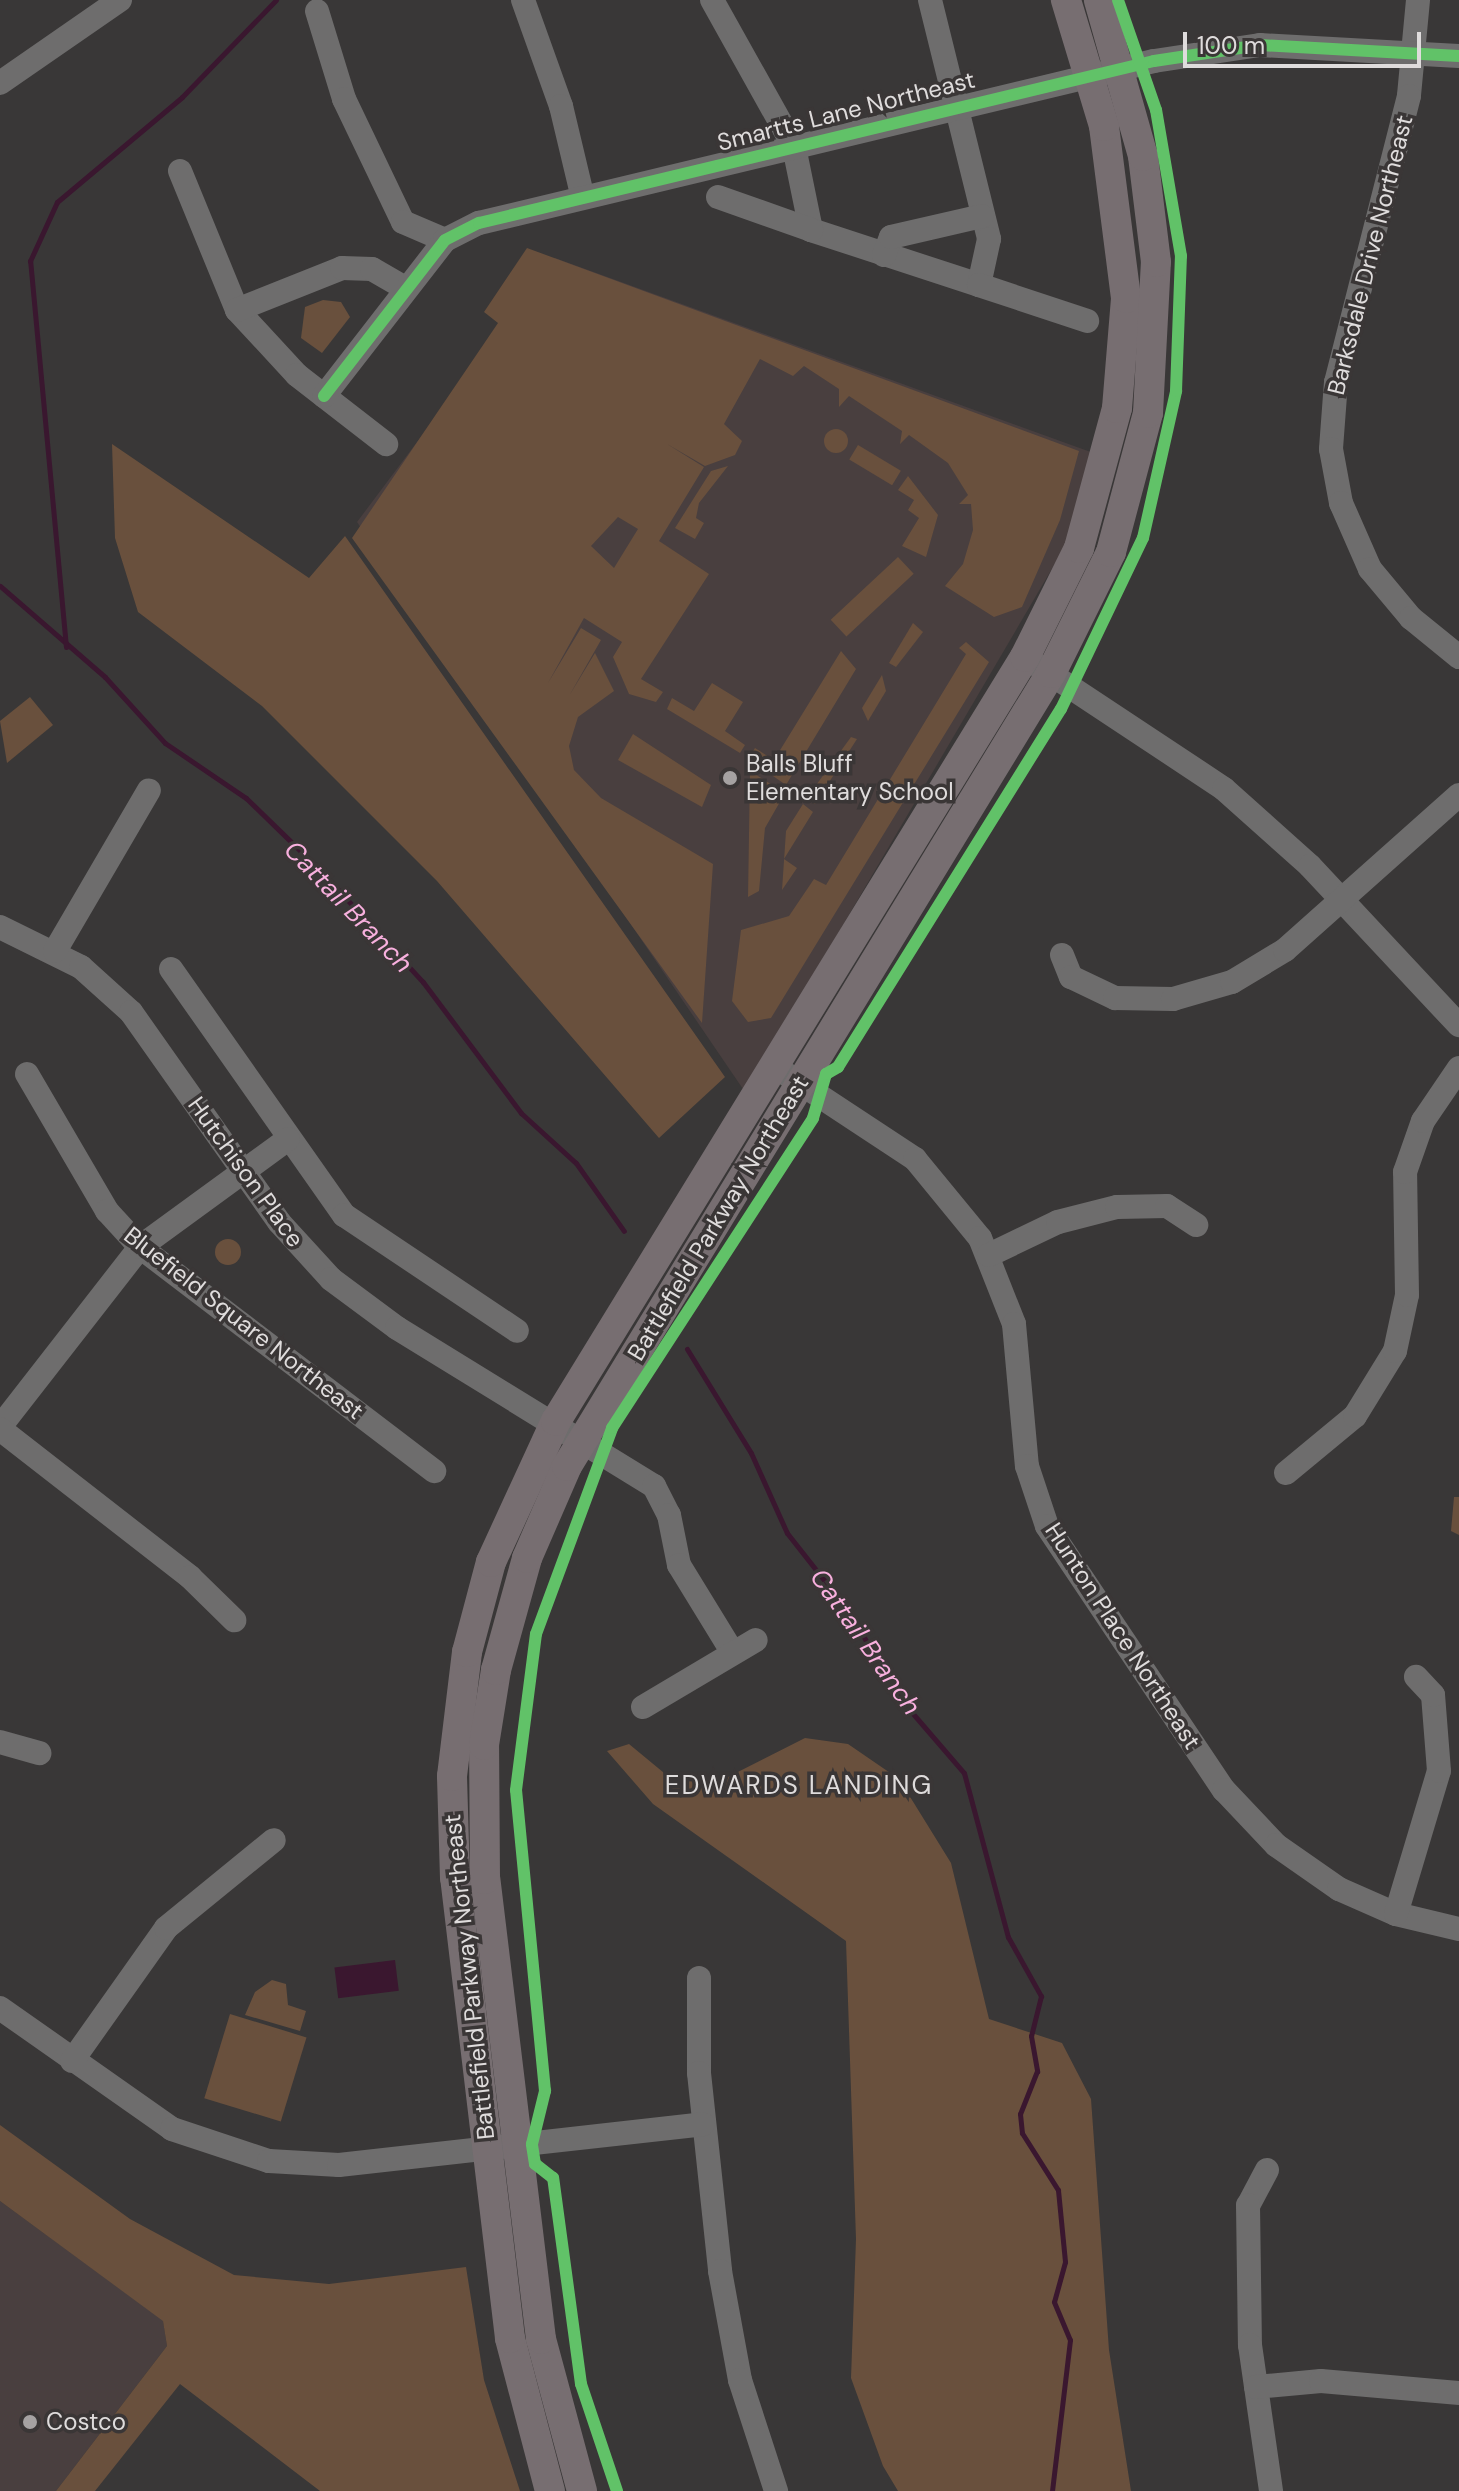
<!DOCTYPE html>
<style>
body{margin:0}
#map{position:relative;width:1459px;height:2491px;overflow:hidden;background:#393737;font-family:"DM Sans",sans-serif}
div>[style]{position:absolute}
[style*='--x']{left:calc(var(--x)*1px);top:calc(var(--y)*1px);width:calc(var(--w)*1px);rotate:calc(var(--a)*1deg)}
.built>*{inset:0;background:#493f3f}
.green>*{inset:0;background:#69503d;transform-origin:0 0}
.round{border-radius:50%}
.water>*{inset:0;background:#3a172f;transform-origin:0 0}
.stream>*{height:5px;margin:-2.5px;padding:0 2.5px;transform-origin:2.5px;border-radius:2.5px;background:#3a172f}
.minor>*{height:24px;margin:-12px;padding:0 12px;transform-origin:12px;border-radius:12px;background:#6e6d6d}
.major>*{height:30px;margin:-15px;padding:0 15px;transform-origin:15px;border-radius:15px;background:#776e71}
.cycleway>*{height:12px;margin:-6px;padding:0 6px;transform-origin:6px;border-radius:6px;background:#61c268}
.dots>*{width:22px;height:22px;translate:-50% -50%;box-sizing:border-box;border:4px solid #3a3636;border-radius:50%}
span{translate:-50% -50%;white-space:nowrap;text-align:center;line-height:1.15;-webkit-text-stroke:7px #3a3636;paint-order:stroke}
.street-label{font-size:24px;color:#dfdcdc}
.poi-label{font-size:24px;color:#dfdcdc}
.left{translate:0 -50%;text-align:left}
.water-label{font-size:26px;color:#f8b0de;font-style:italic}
.neighbourhood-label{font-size:26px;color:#dfdcdc;letter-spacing:2px}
.scale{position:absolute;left:1183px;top:32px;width:238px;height:36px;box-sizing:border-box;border:4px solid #dfdcdc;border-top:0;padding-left:10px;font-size:24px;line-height:28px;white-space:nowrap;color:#dfdcdc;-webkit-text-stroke:6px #3a3636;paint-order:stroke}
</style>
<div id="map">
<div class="built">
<div style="clip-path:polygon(555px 258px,1099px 455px,1070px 538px,745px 1092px,357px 522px)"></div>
<div style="clip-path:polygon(0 2201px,163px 2320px,167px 2346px,56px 2491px,0 2491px)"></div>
</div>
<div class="green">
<div style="clip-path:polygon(evenodd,527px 248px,1079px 451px,1060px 520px,1022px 607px,994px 617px,945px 586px,963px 564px,973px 530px,971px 504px,959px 504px,968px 495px,948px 463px,909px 435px,900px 444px,902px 431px,849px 396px,839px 407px,839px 389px,804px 366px,793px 376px,760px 359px,724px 424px,742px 441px,735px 455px,705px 466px,667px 444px,704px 467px,659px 541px,709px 574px,641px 679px,663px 692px,656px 702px,629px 694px,613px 657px,622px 642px,584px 618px,548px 683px,581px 628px,601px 640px,569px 696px,595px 653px,614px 691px,578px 717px,569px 746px,574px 770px,601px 798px,713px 864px,702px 1023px,352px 538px,498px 323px,484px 312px,527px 248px,618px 517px,638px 529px,614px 568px,591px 546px,618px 517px)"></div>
<div style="clip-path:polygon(323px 300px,341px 302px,350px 317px,322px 353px,301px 338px,305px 307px)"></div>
<div class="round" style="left:824px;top:429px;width:24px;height:24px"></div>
<div style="clip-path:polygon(112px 444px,309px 578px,345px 536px,725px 1077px,659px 1138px,437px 881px,262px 706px,138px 612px,115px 538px)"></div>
<div style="left:858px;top:445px;width:50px;height:17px;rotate:31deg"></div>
<div style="clip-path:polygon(728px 466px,699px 503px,696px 518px,704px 523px,695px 539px,675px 528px,711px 471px)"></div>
<div style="clip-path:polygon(908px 476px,938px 515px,926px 557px,902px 546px,919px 518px,908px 510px,914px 500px,898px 490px)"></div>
<div style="left:898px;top:557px;width:23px;height:92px;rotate:47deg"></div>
<div style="clip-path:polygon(913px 623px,923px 632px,896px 667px,889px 663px)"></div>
<div style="clip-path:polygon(966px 642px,989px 662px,771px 1018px,748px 1022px,732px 1001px,741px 930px,789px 916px,814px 879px,826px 885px,966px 654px,959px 648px)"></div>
<div style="clip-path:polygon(841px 651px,856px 669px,786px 785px,748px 759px,755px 748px,774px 760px)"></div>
<div style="clip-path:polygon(882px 675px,886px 691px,868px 721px,862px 708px)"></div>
<div style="clip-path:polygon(712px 683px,743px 702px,725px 731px,745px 745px,740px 753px,667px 709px,672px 698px,694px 711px)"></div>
<div style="clip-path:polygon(30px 697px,53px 725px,7px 763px,0 721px)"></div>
<div style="clip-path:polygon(633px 734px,711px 785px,702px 807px,618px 760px)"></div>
<div style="clip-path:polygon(851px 737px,857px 739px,815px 804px,806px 799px)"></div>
<div style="clip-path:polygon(750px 771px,785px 793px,765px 828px,759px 891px,748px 897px)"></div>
<div style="clip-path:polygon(803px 804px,813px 812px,784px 859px,797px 868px,782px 890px,786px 831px)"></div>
<div class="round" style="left:215px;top:1239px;width:26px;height:26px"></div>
<div style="clip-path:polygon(1454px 1497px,1459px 1497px,1459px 1535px,1451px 1531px)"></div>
<div style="clip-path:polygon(805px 1738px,848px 1744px,899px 1779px,951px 1863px,989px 2019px,1062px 2043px,1091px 2099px,1109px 2350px,1131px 2491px,898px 2491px,883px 2466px,851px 2378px,856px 2239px,846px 1941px,653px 1804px,607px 1751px,629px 1744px,675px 1782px,722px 1780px)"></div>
<div style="clip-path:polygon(272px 1980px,286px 1984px,288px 2005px,306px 2011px,300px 2031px,245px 2015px,255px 1992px)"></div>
<div style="left:230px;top:2014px;width:80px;height:88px;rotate:17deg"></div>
<div style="clip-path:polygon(0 2125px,130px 2219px,234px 2275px,329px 2284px,466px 2267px,484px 2380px,520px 2491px,320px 2491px,180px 2384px,95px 2491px,56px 2491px,167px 2346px,163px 2321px,0 2201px)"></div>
</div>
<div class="water">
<div style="left:395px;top:1960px;width:31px;height:61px;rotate:83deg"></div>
</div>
<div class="stream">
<div style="--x:0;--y:586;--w:139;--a:40.9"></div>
<div style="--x:105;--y:677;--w:89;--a:47.7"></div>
<div style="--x:165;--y:743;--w:98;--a:34.2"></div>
<div style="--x:246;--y:798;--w:102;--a:44.2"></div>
<div style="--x:319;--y:869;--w:154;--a:47.4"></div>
<div style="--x:423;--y:982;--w:164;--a:53.2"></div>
<div style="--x:521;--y:1113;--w:74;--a:42.3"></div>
<div style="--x:576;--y:1163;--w:83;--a:54.8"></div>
<div style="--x:66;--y:647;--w:388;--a:-95.3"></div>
<div style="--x:30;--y:261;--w:65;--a:-65.4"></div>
<div style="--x:57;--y:202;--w:163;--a:-40"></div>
<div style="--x:182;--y:97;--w:135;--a:-45.9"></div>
<div style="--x:687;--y:1349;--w:122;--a:58.4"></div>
<div style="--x:751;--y:1453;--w:88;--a:65.8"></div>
<div style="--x:787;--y:1533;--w:108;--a:51.8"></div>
<div style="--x:854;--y:1618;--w:78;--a:62.4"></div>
<div style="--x:890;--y:1687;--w:113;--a:49.3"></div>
<div style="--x:964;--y:1773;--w:170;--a:75"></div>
<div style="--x:1008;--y:1937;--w:68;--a:60.8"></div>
<div style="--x:1041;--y:1996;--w:41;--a:104"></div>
<div style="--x:1031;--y:2036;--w:36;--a:80"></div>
<div style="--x:1037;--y:2071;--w:46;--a:111.6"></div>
<div style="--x:1020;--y:2114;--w:19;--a:84"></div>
<div style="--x:1022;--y:2133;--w:67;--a:57.7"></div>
<div style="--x:1058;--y:2190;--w:72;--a:84.4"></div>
<div style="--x:1065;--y:2262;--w:41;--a:105.4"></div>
<div style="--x:1054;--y:2302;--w:41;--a:67.2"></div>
<div style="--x:1070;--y:2340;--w:152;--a:96.8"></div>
</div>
<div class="minor">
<div style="--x:523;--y:0;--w:113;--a:70.3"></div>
<div style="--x:561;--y:106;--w:90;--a:76.6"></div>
<div style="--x:712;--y:0;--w:168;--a:60.8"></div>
<div style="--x:794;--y:147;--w:85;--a:78.4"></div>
<div style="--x:811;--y:230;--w:177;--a:18.1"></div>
<div style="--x:930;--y:0;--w:246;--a:76.1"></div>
<div style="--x:989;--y:239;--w:47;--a:102.3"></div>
<div style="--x:979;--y:285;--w:114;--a:18.4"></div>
<div style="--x:1418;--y:0;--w:96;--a:95.4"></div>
<div style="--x:1409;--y:96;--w:295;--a:104.3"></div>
<div style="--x:1336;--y:382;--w:67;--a:94.3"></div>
<div style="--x:1331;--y:449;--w:55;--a:79.5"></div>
<div style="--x:1341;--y:503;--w:72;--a:66.3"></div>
<div style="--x:1370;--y:569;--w:64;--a:50.1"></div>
<div style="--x:1411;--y:618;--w:62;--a:39.1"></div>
<div style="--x:317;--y:11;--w:92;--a:72.9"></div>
<div style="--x:344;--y:99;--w:136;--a:64.4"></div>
<div style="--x:403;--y:222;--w:46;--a:23.2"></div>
<div style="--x:0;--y:83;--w:146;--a:-34.7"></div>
<div style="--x:180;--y:171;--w:150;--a:67.7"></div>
<div style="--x:237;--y:310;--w:88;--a:47.3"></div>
<div style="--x:297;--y:375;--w:113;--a:37.8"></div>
<div style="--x:718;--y:197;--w:99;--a:19.5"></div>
<div style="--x:884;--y:255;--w:19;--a:-69"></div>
<div style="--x:891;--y:237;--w:93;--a:-13"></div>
<div style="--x:237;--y:310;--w:113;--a:-21.8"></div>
<div style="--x:342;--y:268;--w:30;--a:2"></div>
<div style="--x:372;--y:269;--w:39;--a:30"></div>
<div style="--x:324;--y:396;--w:197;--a:-52.2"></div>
<div style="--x:445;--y:240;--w:38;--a:-27"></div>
<div style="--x:479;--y:223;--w:694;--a:-13.5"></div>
<div style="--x:1154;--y:61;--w:107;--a:-8.6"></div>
<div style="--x:1260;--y:45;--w:199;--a:3.2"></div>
<div style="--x:1037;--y:665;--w:224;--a:33.5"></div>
<div style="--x:1224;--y:789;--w:115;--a:41.8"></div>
<div style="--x:1310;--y:866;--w:218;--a:46.9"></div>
<div style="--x:0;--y:927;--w:90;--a:26.3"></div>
<div style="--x:81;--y:967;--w:67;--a:42"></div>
<div style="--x:131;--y:1012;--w:257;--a:54.8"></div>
<div style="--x:279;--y:1222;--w:77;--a:47.6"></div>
<div style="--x:331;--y:1279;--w:82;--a:36.6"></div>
<div style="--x:397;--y:1328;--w:302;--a:31.6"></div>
<div style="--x:654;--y:1486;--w:33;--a:63"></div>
<div style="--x:669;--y:1515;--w:51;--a:78.7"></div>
<div style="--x:679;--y:1565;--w:103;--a:58.5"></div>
<div style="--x:55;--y:951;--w:186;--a:-59.7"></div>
<div style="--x:1062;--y:955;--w:24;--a:68"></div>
<div style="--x:1071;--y:977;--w:49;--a:25.5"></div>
<div style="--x:1115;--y:998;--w:58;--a:1"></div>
<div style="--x:1173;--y:999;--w:61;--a:-16.1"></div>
<div style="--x:1232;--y:982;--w:62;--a:-31.1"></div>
<div style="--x:1285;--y:950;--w:233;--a:-41.7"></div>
<div style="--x:171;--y:969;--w:301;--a:54.9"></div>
<div style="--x:344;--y:1215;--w:208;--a:33.8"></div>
<div style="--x:774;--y:1066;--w:169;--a:33.4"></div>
<div style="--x:915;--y:1159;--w:102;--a:50.6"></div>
<div style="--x:980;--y:1238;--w:92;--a:68.4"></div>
<div style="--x:1014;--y:1324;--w:143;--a:84.8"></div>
<div style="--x:1027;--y:1466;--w:63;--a:71.6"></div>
<div style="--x:1047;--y:1526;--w:318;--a:56.2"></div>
<div style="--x:1224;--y:1790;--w:76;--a:46.6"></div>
<div style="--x:1276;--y:1845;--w:77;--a:34.9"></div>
<div style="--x:1339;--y:1889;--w:62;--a:23.7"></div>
<div style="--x:1396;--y:1914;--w:65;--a:13.4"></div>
<div style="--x:27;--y:1074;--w:159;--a:59.7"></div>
<div style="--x:107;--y:1211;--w:49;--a:47.5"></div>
<div style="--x:140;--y:1247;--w:370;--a:37.3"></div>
<div style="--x:989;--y:1255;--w:76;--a:-25.6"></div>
<div style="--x:1058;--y:1222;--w:61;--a:-14.3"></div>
<div style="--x:1117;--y:1207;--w:50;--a:-1.1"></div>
<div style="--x:1167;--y:1206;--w:35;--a:33"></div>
<div style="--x:0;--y:1427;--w:228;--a:-52.1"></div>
<div style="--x:140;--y:1247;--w:183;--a:-36.1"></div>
<div style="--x:0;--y:1429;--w:241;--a:37.9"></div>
<div style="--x:190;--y:1577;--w:62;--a:44.3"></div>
<div style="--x:1286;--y:1473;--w:89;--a:-39.6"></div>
<div style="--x:1355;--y:1416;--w:76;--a:-58.4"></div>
<div style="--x:1395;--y:1351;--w:57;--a:-77.9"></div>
<div style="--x:1407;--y:1295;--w:123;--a:-90.9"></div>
<div style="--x:1405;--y:1172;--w:54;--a:-70.6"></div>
<div style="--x:1423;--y:1121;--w:64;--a:-55.8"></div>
<div style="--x:643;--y:1707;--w:131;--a:-30.7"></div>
<div style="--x:0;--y:1742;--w:41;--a:15.8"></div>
<div style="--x:1396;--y:1914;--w:149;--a:-73.3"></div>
<div style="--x:1439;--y:1771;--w:76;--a:-94.5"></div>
<div style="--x:1433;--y:1695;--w:25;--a:-133"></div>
<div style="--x:699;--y:1978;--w:95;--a:90"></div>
<div style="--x:699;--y:2073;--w:199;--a:83.9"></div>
<div style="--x:720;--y:2271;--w:111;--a:79.6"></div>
<div style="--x:740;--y:2380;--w:117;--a:72"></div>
<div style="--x:0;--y:2008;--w:210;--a:35.1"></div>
<div style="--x:172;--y:2129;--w:102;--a:18.3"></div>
<div style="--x:269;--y:2161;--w:70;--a:3.3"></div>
<div style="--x:339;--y:2165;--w:366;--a:-6.4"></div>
<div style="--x:72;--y:2061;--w:163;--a:-54.7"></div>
<div style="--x:166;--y:1928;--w:139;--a:-39.2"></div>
<div style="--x:1267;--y:2170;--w:40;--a:118"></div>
<div style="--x:1248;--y:2205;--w:140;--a:89.2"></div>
<div style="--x:1250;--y:2345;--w:148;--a:81.8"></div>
<div style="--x:1256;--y:2387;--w:65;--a:-5.3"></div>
<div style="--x:1321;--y:2381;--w:139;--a:5"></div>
</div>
<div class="major">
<div style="--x:550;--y:2491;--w:158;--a:-104.7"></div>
<div style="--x:510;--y:2338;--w:463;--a:-96.8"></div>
<div style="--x:455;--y:1878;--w:102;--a:-91.7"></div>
<div style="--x:452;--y:1776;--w:125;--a:-83.1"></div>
<div style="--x:467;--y:1652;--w:93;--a:-75.1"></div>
<div style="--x:491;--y:1562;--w:155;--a:-65.3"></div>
<div style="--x:556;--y:1421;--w:896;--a:-58.46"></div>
<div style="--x:1025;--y:657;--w:122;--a:-63.6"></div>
<div style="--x:1079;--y:548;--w:145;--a:-74.8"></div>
<div style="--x:1117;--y:408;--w:110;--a:-85.3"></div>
<div style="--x:1126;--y:298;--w:173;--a:-97.3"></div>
<div style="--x:1104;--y:126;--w:132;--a:-106.8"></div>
<div style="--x:582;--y:2491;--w:157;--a:-105.1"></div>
<div style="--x:541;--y:2339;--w:463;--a:-96.9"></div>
<div style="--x:485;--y:1879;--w:134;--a:-90.4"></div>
<div style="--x:484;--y:1745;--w:76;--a:-80.9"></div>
<div style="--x:496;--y:1670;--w:116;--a:-74.5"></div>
<div style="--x:527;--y:1558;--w:100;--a:-66.5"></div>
<div style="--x:567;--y:1466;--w:929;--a:-58.6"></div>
<div style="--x:1051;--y:673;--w:135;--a:-63.6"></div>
<div style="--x:1111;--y:552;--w:144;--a:-75.1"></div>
<div style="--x:1148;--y:413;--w:151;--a:-87"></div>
<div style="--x:1156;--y:262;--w:107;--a:-97"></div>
<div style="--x:1143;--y:156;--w:162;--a:-105.8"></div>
</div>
<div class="cycleway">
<div style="--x:324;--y:396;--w:197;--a:-52.2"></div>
<div style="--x:445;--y:240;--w:38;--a:-27"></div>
<div style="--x:479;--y:223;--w:694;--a:-13.5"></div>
<div style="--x:1154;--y:61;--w:107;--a:-8.6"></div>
<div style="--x:1260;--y:45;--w:199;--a:3.2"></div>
<div style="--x:617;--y:2491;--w:113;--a:-108.6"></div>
<div style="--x:581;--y:2384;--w:208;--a:-97.7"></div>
<div style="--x:553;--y:2178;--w:23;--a:-142"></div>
<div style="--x:535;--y:2164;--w:20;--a:-99"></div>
<div style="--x:532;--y:2144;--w:55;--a:-76.2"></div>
<div style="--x:545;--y:2091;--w:302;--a:-95.5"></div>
<div style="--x:516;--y:1790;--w:157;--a:-82.7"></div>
<div style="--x:536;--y:1634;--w:220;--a:-69.7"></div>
<div style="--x:612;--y:1428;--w:369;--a:-57"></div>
<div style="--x:813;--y:1118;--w:46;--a:-73.5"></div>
<div style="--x:826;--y:1074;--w:14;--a:-30"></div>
<div style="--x:838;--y:1067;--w:422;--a:-58.1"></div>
<div style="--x:1061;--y:709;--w:190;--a:-64.4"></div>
<div style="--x:1143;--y:538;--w:151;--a:-77.3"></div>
<div style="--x:1176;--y:391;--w:135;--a:-87.9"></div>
<div style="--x:1181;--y:256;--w:148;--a:-99.7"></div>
<div style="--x:1156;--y:110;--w:116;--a:-109.1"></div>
</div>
<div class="dots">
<div style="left:730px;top:778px;background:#a5a2a2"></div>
<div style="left:30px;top:2422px;background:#a5a2a2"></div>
</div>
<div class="street-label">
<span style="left:846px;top:111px;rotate:-14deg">Smartts Lane Northeast</span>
<span style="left:1370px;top:255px;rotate:-76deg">Barksdale Drive Northeast</span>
<span style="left:246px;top:1172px;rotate:54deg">Hutchison Place</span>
<span style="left:718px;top:1218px;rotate:-59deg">Battlefield Parkway Northeast</span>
<span style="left:244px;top:1323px;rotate:38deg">Bluefield Square Northeast</span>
<span style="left:1123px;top:1636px;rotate:57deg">Hunton Place Northeast</span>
<span style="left:469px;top:1977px;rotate:-96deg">Battlefield Parkway Northeast</span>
</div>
<div class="poi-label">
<span class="left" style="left:746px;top:778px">Balls Bluff<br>Elementary School</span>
<span class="left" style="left:46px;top:2422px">Costco</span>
</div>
<div class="water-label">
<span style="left:348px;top:907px;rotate:46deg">Cattail Branch</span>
<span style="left:865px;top:1642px;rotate:55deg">Cattail Branch</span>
</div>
<div class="neighbourhood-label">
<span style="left:799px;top:1786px">EDWARDS LANDING</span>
</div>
<div class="scale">100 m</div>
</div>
